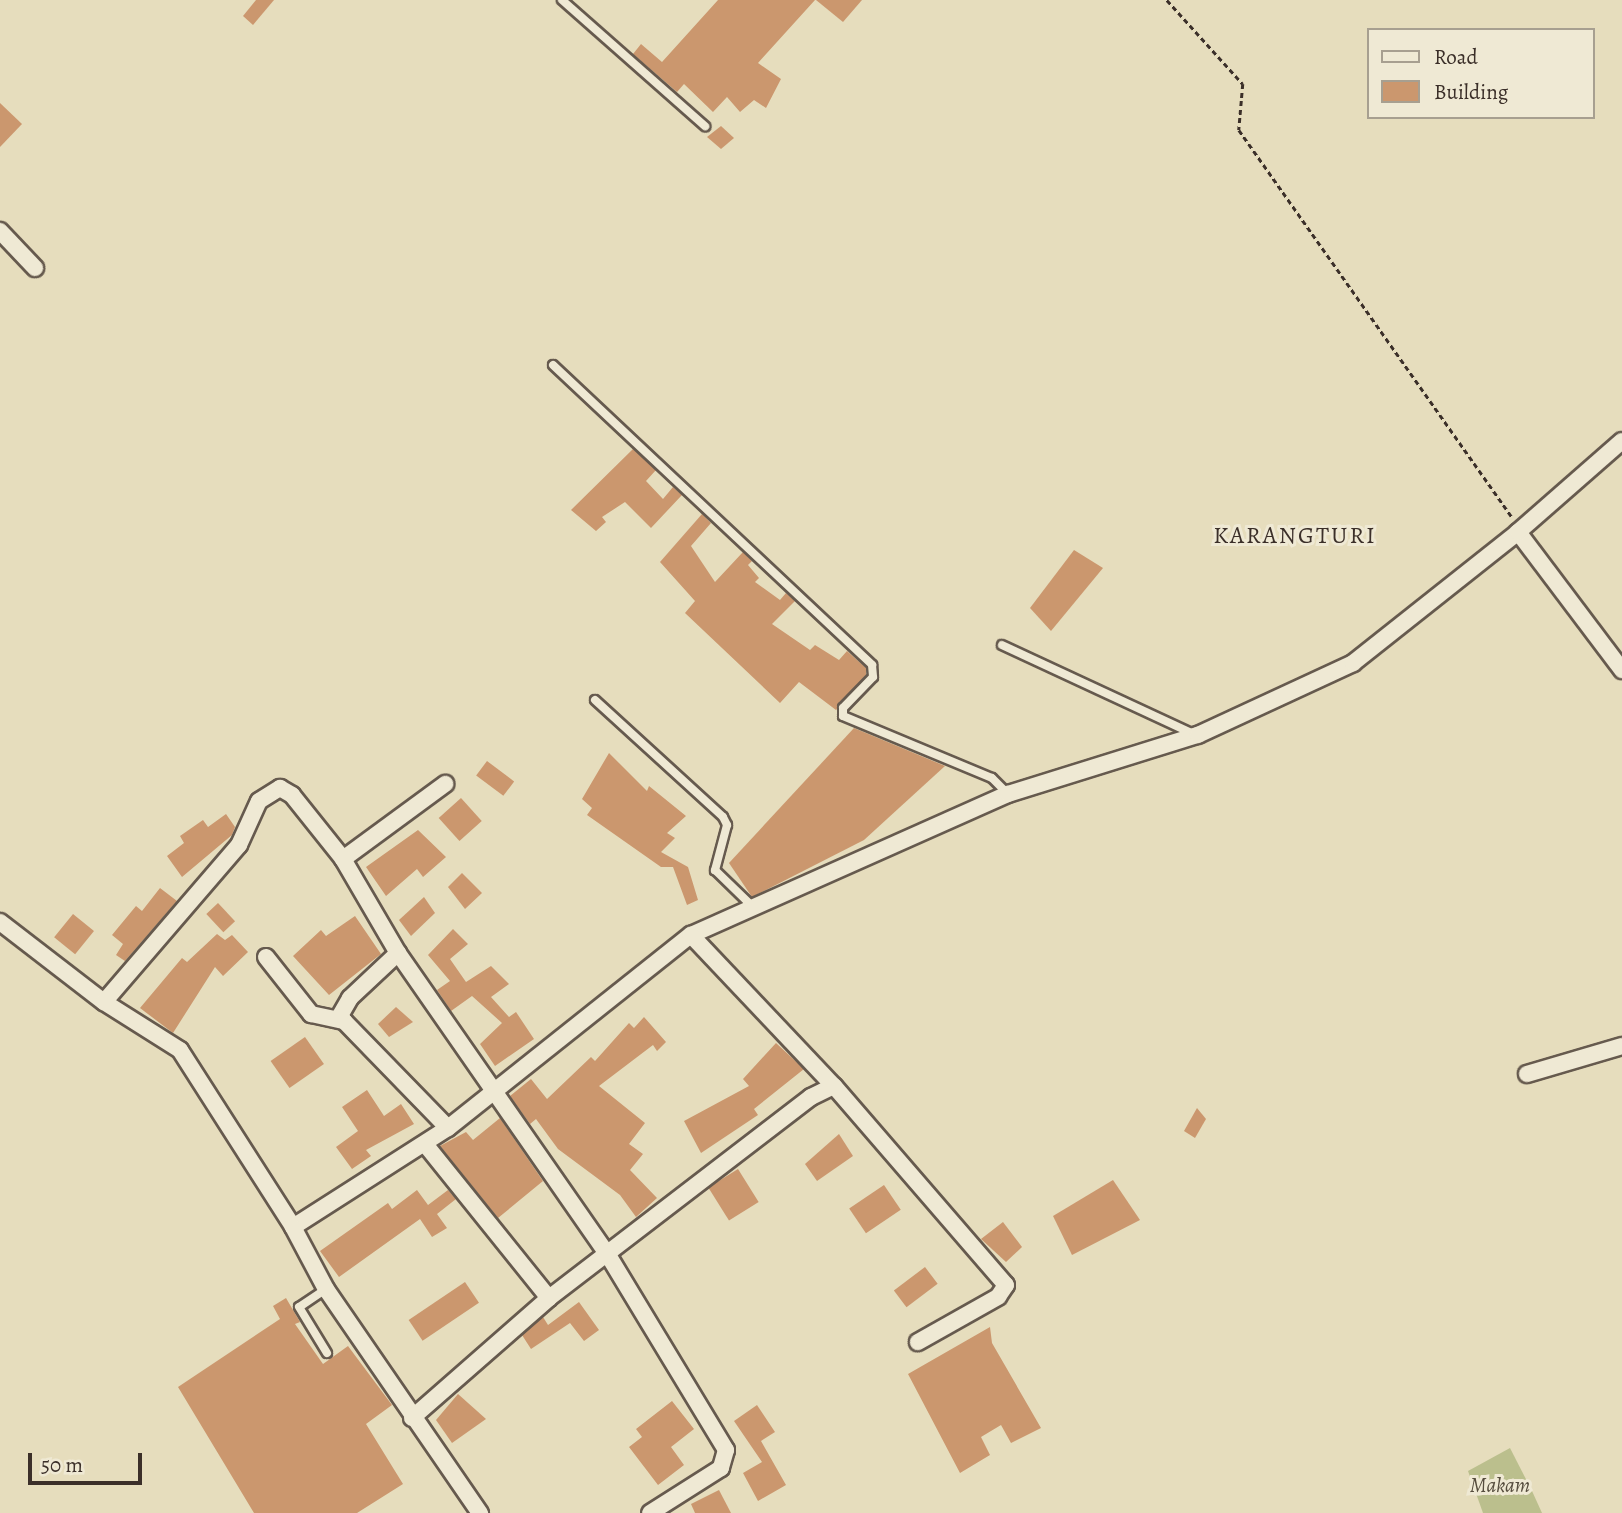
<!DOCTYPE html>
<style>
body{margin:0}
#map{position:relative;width:1622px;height:1513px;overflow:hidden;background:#e6ddbd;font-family:Alegreya,serif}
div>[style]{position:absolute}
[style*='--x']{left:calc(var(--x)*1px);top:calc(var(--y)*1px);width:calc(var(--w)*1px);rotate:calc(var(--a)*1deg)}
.green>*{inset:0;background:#bbbf8d}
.building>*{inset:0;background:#cb976e;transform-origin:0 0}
.path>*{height:2.5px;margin-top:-1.25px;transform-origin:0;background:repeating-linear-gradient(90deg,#3b2f29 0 5px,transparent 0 8.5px)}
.roads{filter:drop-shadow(2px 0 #665a4e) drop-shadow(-2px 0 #665a4e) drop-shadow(0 2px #665a4e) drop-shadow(0 -2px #665a4e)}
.service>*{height:8px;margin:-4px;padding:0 4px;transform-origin:4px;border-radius:4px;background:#efe9d4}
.minor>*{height:16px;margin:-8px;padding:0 8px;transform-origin:8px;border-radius:8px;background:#efe9d4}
span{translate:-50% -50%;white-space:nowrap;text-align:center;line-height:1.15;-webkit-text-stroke:6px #efe9d4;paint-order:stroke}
.park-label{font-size:21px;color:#554c3d;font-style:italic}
.quarter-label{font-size:24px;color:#3b2f29;letter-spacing:2px}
.legend{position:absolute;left:1367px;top:28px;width:228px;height:91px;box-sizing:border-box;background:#efe9d4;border:2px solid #a79f90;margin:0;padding:9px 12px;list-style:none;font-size:21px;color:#3b2f29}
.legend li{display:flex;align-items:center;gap:14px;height:35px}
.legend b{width:35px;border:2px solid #a79f90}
.scale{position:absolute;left:28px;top:1453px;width:114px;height:32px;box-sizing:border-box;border:4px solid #3b2f29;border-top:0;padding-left:9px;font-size:21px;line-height:24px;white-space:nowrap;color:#3b2f29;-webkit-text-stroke:5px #efe9d4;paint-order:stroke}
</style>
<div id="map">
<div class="green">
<div style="clip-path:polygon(1510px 1448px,1532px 1491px,1542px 1513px,1483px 1513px,1468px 1471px)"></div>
</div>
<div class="building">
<div style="clip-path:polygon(256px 0,274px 0,253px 25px,243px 16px)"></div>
<div style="clip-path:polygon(718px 0,815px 0,758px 63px,781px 79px,766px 108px,754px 100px,740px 112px,727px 97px,713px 112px,684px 84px,677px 92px,633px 54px,641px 44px,662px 62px)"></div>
<div style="clip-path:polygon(816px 0,862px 0,843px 22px)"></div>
<div style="clip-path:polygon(0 103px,22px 124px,0 147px)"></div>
<div style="clip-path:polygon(721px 126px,734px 138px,721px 149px,707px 137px)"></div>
<div style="clip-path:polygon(633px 449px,656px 470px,646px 481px,663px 499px,673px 487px,682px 495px,651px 528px,625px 502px,602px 517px,606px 522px,596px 531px,571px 510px)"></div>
<div style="clip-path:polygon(702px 514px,711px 523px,691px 546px,715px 582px,743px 552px,752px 561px,748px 565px,759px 578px,755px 582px,780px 600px,786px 593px,795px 601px,772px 624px,810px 650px,815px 645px,839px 660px,847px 651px,866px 668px,866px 675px,836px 710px,799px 682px,780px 703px,685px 613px,695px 601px,660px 562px)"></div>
<div style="clip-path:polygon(1074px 550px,1103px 568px,1051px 631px,1030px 608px)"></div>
<div style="clip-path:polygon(854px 728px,945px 766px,864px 840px,752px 897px,729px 863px)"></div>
<div style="clip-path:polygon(609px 753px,647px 791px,649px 786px,686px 816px,667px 833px,675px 838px,661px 852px,688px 867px,698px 900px,687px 905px,673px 867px,661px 867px,587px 815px,592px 808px,582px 799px)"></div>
<div style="left:487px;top:761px;width:34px;height:18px;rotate:37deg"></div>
<div style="left:461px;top:798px;width:31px;height:30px;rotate:48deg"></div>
<div style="clip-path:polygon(226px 814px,235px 827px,232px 835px,182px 877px,167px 856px,184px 843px,180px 836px,203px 820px,208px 827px)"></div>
<div style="clip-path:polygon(418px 830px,446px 857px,423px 877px,417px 869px,386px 896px,366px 867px)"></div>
<div style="clip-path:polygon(462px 873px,482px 893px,465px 909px,448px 887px)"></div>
<div style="clip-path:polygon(160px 888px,177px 901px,125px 961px,116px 955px,123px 944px,112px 935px,136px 906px,142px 911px)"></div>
<div style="clip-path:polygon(424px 897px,435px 913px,411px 936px,399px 920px)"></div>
<div style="left:218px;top:903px;width:25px;height:16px;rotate:47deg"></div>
<div style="left:73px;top:914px;width:27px;height:30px;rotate:39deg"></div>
<div style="clip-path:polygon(355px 916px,381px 954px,329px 995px,293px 956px,321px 930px,326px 936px)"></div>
<div style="clip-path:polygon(453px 929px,468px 944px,450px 959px,466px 982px,491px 966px,509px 984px,491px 997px,509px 1017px,516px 1012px,534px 1039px,495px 1066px,480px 1044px,502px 1023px,472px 996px,451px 1011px,437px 990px,450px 981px,428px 955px)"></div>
<div style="clip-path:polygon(217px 934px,225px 940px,232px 935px,248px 952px,223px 976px,215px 967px,173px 1033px,140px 1008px,182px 958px,187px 962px)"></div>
<div style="clip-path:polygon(396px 1007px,413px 1022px,389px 1037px,378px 1024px)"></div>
<div style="clip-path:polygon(644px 1017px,666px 1042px,657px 1051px,653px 1045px,599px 1086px,645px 1123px,629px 1144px,643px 1154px,630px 1170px,657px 1198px,636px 1217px,620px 1195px,558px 1149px,536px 1119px,530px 1124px,510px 1096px,531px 1079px,547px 1099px,591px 1057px,595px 1061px,629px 1023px,634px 1028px)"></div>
<div style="left:305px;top:1037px;width:33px;height:42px;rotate:55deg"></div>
<div style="clip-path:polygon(776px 1043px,804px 1069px,754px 1109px,758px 1115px,701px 1153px,684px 1121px,749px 1086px,743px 1079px)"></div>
<div style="clip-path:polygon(367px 1090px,384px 1116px,401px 1104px,414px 1124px,366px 1150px,371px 1156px,352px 1169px,336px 1147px,358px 1131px,342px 1107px)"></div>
<div style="clip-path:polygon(1197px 1108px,1206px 1119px,1195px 1138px,1184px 1131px)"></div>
<div style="clip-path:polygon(500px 1118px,543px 1181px,498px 1218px,440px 1146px,466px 1132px,473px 1140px)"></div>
<div style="clip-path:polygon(839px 1134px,853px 1156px,817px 1181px,805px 1164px)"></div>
<div style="left:738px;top:1169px;width:39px;height:35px;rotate:58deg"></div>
<div style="clip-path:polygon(1113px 1180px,1140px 1220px,1072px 1255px,1053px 1216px)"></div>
<div style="left:884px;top:1185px;width:30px;height:42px;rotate:56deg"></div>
<div style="clip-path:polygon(417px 1190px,428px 1205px,448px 1190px,456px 1199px,437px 1214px,447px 1228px,432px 1237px,420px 1219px,339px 1277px,320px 1251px,388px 1203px,392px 1209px)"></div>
<div style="clip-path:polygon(1003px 1222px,1022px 1247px,1006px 1262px,981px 1239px)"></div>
<div style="left:925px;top:1267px;width:21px;height:39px;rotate:53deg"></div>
<div style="left:465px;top:1282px;width:25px;height:68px;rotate:56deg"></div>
<div style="clip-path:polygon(286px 1298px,300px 1322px,295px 1324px,323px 1364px,348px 1346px,392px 1405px,366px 1424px,403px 1484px,357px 1513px,254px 1513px,178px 1387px,280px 1319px,273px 1306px)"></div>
<div style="clip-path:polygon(579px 1302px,599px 1330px,584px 1341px,570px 1323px,531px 1349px,522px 1335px,543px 1317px,548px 1325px)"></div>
<div style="clip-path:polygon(990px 1327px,992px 1343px,1041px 1428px,1011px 1443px,1001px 1425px,981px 1437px,990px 1455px,960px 1473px,908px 1374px)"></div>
<div style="clip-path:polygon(458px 1394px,486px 1419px,452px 1443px,436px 1420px)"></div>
<div style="clip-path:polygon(672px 1401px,694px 1429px,671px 1447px,684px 1465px,658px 1485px,629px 1447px,642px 1437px,636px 1429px)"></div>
<div style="clip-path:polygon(757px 1405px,775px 1432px,761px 1441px,786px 1485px,758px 1501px,743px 1473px,762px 1462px,734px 1421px)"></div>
<div style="clip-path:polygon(719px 1490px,731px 1513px,695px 1513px,691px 1504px)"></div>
</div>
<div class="path">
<div style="--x:1167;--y:0;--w:113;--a:47.9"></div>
<div style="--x:1243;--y:84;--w:46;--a:95"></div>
<div style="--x:1239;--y:130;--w:475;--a:54.8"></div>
</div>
<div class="roads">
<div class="service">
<div style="--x:562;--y:0;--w:191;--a:41.4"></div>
<div style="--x:553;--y:365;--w:438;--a:43.2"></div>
<div style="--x:872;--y:665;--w:12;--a:85"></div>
<div style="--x:873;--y:677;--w:43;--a:134.1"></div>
<div style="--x:843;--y:708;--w:8;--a:90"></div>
<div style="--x:843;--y:716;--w:161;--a:22.6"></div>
<div style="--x:992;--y:778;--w:23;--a:45"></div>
<div style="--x:1002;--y:645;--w:214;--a:24.9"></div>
<div style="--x:595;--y:700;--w:173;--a:42.4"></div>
<div style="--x:723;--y:817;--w:9;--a:63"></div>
<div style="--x:727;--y:825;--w:47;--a:104.9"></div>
<div style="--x:715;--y:870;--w:49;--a:44.2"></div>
<div style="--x:326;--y:1289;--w:32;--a:146"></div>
<div style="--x:299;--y:1307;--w:54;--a:58.7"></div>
</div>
<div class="minor">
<div style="--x:0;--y:231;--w:51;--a:46.6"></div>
<div style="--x:1518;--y:532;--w:173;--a:53"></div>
<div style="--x:343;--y:859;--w:127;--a:-36.3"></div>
<div style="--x:0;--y:922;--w:131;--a:37.6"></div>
<div style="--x:104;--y:1002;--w:90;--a:32.3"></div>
<div style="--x:180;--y:1050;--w:210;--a:57.4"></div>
<div style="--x:293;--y:1227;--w:184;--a:-32.6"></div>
<div style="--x:448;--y:1128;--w:310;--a:-38.5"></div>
<div style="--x:691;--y:935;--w:347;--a:-24"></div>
<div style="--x:1008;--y:794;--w:199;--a:-17.3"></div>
<div style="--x:1198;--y:735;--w:171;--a:-24.9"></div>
<div style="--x:1353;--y:663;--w:211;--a:-38.4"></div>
<div style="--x:1518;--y:532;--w:138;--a:-41.2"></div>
<div style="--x:691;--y:935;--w:208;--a:46.6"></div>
<div style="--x:266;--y:957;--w:73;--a:51.7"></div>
<div style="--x:311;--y:1014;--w:34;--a:12"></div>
<div style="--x:344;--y:1021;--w:149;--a:45.8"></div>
<div style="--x:104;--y:1002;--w:207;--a:-49.3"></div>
<div style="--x:239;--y:845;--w:48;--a:-65.6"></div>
<div style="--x:259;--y:801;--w:25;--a:-32"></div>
<div style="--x:280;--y:788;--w:14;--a:30"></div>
<div style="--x:292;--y:795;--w:82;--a:51.4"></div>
<div style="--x:343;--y:859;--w:109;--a:59.7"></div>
<div style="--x:398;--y:953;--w:368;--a:55.2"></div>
<div style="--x:608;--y:1255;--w:228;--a:58.8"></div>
<div style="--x:726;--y:1450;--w:19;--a:106"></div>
<div style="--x:721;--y:1468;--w:84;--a:147.6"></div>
<div style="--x:338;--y:1019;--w:24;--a:-60"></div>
<div style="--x:350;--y:998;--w:66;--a:-43.2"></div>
<div style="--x:1527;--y:1074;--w:99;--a:-16.4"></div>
<div style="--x:425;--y:1144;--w:198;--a:51.2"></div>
<div style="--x:293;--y:1227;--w:70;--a:62"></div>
<div style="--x:326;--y:1289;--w:272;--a:55.5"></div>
<div style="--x:412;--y:1418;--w:182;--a:-41.2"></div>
<div style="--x:549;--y:1298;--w:330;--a:-37.5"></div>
<div style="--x:811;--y:1097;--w:25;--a:-26"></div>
<div style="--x:834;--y:1086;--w:263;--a:49.2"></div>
<div style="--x:1006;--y:1285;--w:14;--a:124"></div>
<div style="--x:998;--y:1297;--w:92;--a:150.6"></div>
</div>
</div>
<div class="park-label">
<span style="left:1500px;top:1485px">Makam</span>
</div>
<div class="quarter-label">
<span style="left:1295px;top:536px">KARANGTURI</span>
</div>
<ul class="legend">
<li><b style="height:9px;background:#efe9d4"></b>Road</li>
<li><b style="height:19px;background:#cb976e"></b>Building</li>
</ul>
<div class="scale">50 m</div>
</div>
